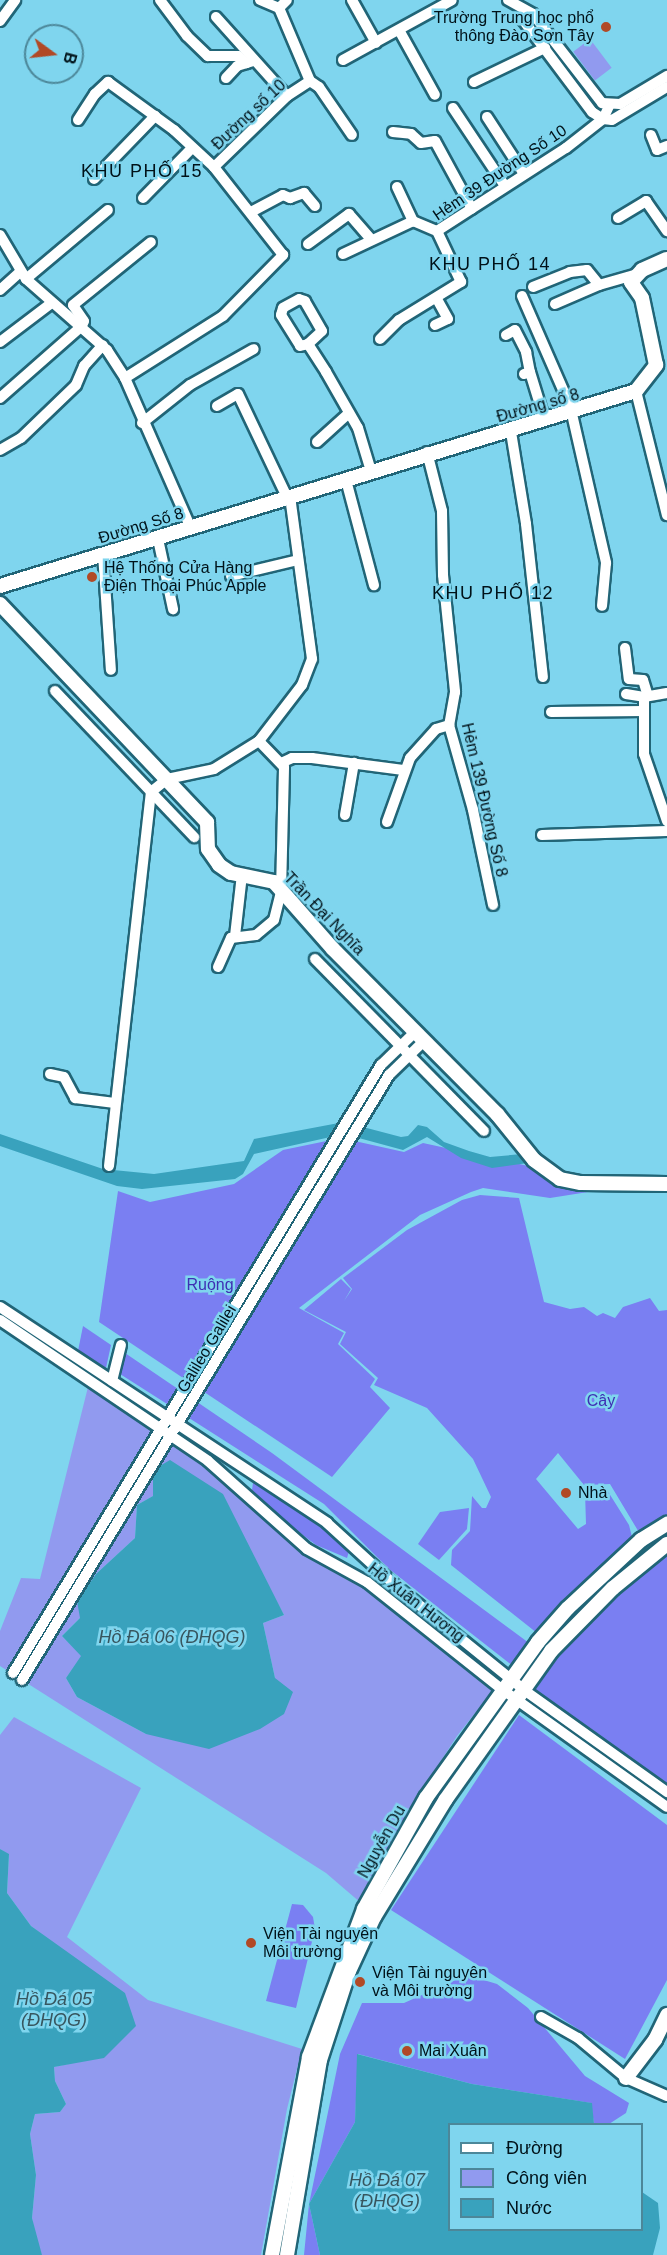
<!DOCTYPE html>
<meta charset="utf-8">
<style>
body{margin:0}
#map{position:relative;width:667px;height:2255px;overflow:hidden;background:#7fd5ee;font-family:Helvetica,sans-serif}
div>[style]{position:absolute}
[style*='--x']{left:calc(var(--x)*1px);top:calc(var(--y)*1px);width:calc(var(--w)*1px);rotate:calc(var(--a)*1deg)}
.green>*{inset:0;background:#919aef;transform-origin:0 0}
.forest>*{inset:0;background:#7a7ff2}
.water>*{inset:0;background:#39a2bd}
.roads{filter:drop-shadow(2px 0 #216577) drop-shadow(-2px 0 #216577) drop-shadow(0 2px #216577) drop-shadow(0 -2px #216577)}
.minor>*{height:10px;margin:-5px;padding:0 5px;transform-origin:5px;border-radius:5px;background:#fff}
.tertiary>*{height:14px;margin:-7px;padding:0 7px;transform-origin:7px;border-radius:7px;background:#fff}
.dots>*{width:16px;height:16px;translate:-50% -50%;box-sizing:border-box;border:3px solid #7fd5ee;border-radius:50%}
span{translate:-50% -50%;white-space:nowrap;text-align:center;line-height:1.15;-webkit-text-stroke:5px #7fd5ee;paint-order:stroke}
.poi-label{font-size:16px;color:#001219}
.right{translate:-100% -50%;text-align:right}
.left{translate:0 -50%;text-align:left}
.street-label{font-size:16px;color:#001219}
.park-label{font-size:16px;color:#3e2fb4}
.neighbourhood-label{font-size:18px;color:#001219;letter-spacing:1.5px}
.water-label{font-size:18px;color:#37565f;font-style:italic}
.legend{position:absolute;left:448px;top:2123px;width:195px;height:108px;box-sizing:border-box;background:#7fd5ee;border:2px solid #4c8799;margin:0;padding:8px 10px;list-style:none;font-size:18px;color:#001219}
.legend li{display:flex;align-items:center;gap:12px;height:30px}
.legend b{width:30px;border:2px solid #4c8799}
.north{position:absolute;left:24px;top:24px;width:60px;height:60px;box-sizing:border-box;background:#7fd5ee;border:2px solid #4c8799;border-radius:50%;rotate:105deg;font-size:16px;font-weight:700;line-height:24px;text-align:center;color:#001219}
.north::after{content:'';display:block;margin:auto;width:21px;height:27px;background:#b14926;clip-path:polygon(50% 0,100% 100%,50% 72%,0 100%)}
</style>
<div id="map">
<div class="green">
<div style="left:590px;top:39px;width:36px;height:21px;rotate:53deg"></div>
<div style="clip-path:polygon(evenodd,89px 1383px,238px 1490px,292px 1544px,358px 1576px,494px 1689px,457px 1736px,410px 1809px,361px 1903px,326px 1873px,0 1666px,0 1631px,21px 1578px,40px 1579px,89px 1383px,153px 1496px,253px 1558px,284px 1615px,263px 1623px,275px 1678px,146px 1734px,77px 1697px,66px 1678px,82px 1656px,62px 1636px,80px 1618px,96px 1574px,135px 1538px,137px 1505px,153px 1496px)"></div>
<div style="clip-path:polygon(14px 1717px,141px 1788px,67px 1937px,148px 2000px,302px 2049px,287px 2109px,261px 2255px,42px 2255px,36px 2243px,32px 2218px,36px 2175px,30px 2134px,35px 2114px,60px 2112px,66px 2104px,55px 2081px,54px 2067px,68px 2064px,48px 1939px,31px 1926px,7px 1893px,9px 1855px,0 1849px,0 1735px)"></div>
</div>
<div class="forest">
<div style="clip-path:polygon(341px 1138px,404px 1152px,423px 1143px,542px 1169px,607px 1189px,550px 1198px,483px 1188px,471px 1192px,420px 1215px,299px 1308px,344px 1333px,338px 1344px,375px 1379px,370px 1387px,390px 1408px,332px 1477px,99px 1322px,118px 1191px,150px 1202px,234px 1184px,283px 1150px)"></div>
<div style="clip-path:polygon(480px 1195px,519px 1198px,544px 1302px,570px 1309px,584px 1307px,597px 1316px,603px 1313px,615px 1318px,623px 1307px,650px 1298px,659px 1311px,667px 1310px,667px 1518px,640px 1534px,610px 1484px,584px 1485px,558px 1453px,536px 1479px,578px 1529px,586px 1524px,585px 1492px,607px 1490px,629px 1525px,633px 1541px,537px 1633px,451px 1565px,452px 1550px,470px 1531px,472px 1496px,482px 1508px,486px 1508px,491px 1497px,473px 1459px,427px 1408px,374px 1385px,378px 1378px,340px 1344px,346px 1332px,304px 1310px,341px 1279px,351px 1289px,344px 1301px,352px 1289px,343px 1278px,407px 1230px,462px 1200px)"></div>
<div style="clip-path:polygon(83px 1326px,111px 1345px,106px 1368px,78px 1351px)"></div>
<div style="clip-path:polygon(125px 1353px,272px 1453px,529px 1643px,513px 1666px,389px 1569px,324px 1504px,120px 1374px)"></div>
<div style="clip-path:polygon(258px 1481px,268px 1483px,350px 1548px,347px 1558px,316px 1545px,287px 1523px,252px 1490px,253px 1483px)"></div>
<div style="clip-path:polygon(469px 1508px,467px 1529px,439px 1560px,418px 1544px,440px 1512px)"></div>
<div style="clip-path:polygon(667px 1554px,667px 1785px,533px 1691px,564px 1648px,613px 1597px)"></div>
<div style="clip-path:polygon(519px 1715px,667px 1825px,667px 1980px,625px 2059px,391px 1910px)"></div>
<div style="clip-path:polygon(292px 1904px,303px 1905px,313px 1917px,315px 1929px,296px 2008px,266px 2001px)"></div>
<div style="clip-path:polygon(467px 1975px,497px 1984px,528px 2008px,585px 2076px,629px 2103px,626px 2113px,609px 2124px,594px 2124px,591px 2103px,472px 2084px,358px 2054px,355px 2122px,309px 2204px,320px 2255px,304px 2255px,309px 2204px,340px 2054px,362px 2003px,404px 2003px)"></div>
</div>
<div class="water">
<div style="clip-path:polygon(344px 1122px,401px 1137px,408px 1136px,418px 1125px,427px 1127px,444px 1142px,469px 1151px,490px 1157px,522px 1154px,528px 1163px,492px 1168px,461px 1158px,427px 1137px,403px 1150px,344px 1134px,254px 1154px,243px 1174px,235px 1179px,142px 1189px,117px 1186px,0 1146px,0 1134px,103px 1169px,154px 1174px,244px 1161px,254px 1139px)"></div>
<div style="clip-path:polygon(170px 1460px,223px 1494px,284px 1615px,263px 1623px,275px 1678px,293px 1692px,284px 1714px,260px 1729px,209px 1749px,146px 1734px,77px 1697px,66px 1678px,81px 1656px,62px 1636px,80px 1618px,77px 1601px,96px 1574px,135px 1538px,137px 1505px,153px 1496px,153px 1470px)"></div>
<div style="clip-path:polygon(0 1849px,9px 1854px,7px 1893px,31px 1926px,125px 1993px,136px 2026px,104px 2058px,54px 2067px,55px 2081px,66px 2104px,60px 2112px,35px 2114px,30px 2134px,36px 2175px,32px 2218px,42px 2255px,0 2255px)"></div>
<div style="clip-path:polygon(357px 2054px,472px 2084px,592px 2103px,594px 2124px,450px 2124px,450px 2230px,642px 2230px,642px 2192px,658px 2203px,660px 2228px,653px 2255px,320px 2255px,309px 2204px,355px 2122px)"></div>
</div>
<div class="roads">
<div class="minor">
<div style="--x:160;--y:0;--w:45;--a:53.1"></div>
<div style="--x:187;--y:36;--w:29;--a:44"></div>
<div style="--x:208;--y:56;--w:30;--a:0"></div>
<div style="--x:238;--y:56;--w:11;--a:41"></div>
<div style="--x:260;--y:0;--w:21;--a:23"></div>
<div style="--x:352;--y:0;--w:49;--a:60.8"></div>
<div style="--x:508;--y:0;--w:29;--a:29"></div>
<div style="--x:533;--y:14;--w:113;--a:52.2"></div>
<div style="--x:602;--y:103;--w:18;--a:3"></div>
<div style="--x:620;--y:104;--w:55;--a:-30.8"></div>
<div style="--x:526;--y:14;--w:7;--a:117"></div>
<div style="--x:523;--y:20;--w:115;--a:53.1"></div>
<div style="--x:592;--y:112;--w:13;--a:32"></div>
<div style="--x:603;--y:119;--w:9;--a:6"></div>
<div style="--x:612;--y:120;--w:64;--a:-31"></div>
<div style="--x:216;--y:17;--w:106;--a:48.1"></div>
<div style="--x:0;--y:21;--w:26;--a:-54"></div>
<div style="--x:399;--y:30;--w:74;--a:61"></div>
<div style="--x:343;--y:60;--w:124;--a:-28.8"></div>
<div style="--x:226;--y:78;--w:16;--a:-47"></div>
<div style="--x:237;--y:66;--w:17;--a:-17"></div>
<div style="--x:310;--y:81;--w:11;--a:34"></div>
<div style="--x:319;--y:87;--w:58;--a:55.5"></div>
<div style="--x:474;--y:82;--w:79;--a:-25.6"></div>
<div style="--x:453;--y:108;--w:94;--a:56.3"></div>
<div style="--x:487;--y:117;--w:68;--a:57"></div>
<div style="--x:78;--y:120;--w:31;--a:-57"></div>
<div style="--x:95;--y:94;--w:18;--a:-43"></div>
<div style="--x:108;--y:82;--w:82;--a:36"></div>
<div style="--x:174;--y:130;--w:54;--a:42.8"></div>
<div style="--x:393;--y:132;--w:18;--a:6"></div>
<div style="--x:411;--y:134;--w:13;--a:42"></div>
<div style="--x:421;--y:143;--w:14;--a:-8"></div>
<div style="--x:435;--y:141;--w:77;--a:61.4"></div>
<div style="--x:651;--y:135;--w:16;--a:68"></div>
<div style="--x:657;--y:150;--w:11;--a:-22"></div>
<div style="--x:94;--y:179;--w:88;--a:-45.9"></div>
<div style="--x:397;--y:187;--w:38;--a:65"></div>
<div style="--x:143;--y:198;--w:70;--a:-45.6"></div>
<div style="--x:251;--y:212;--w:36;--a:-28"></div>
<div style="--x:283;--y:195;--w:8;--a:23"></div>
<div style="--x:290;--y:198;--w:15;--a:-20"></div>
<div style="--x:304;--y:193;--w:17;--a:50"></div>
<div style="--x:618;--y:218;--w:33;--a:-31"></div>
<div style="--x:646;--y:201;--w:37;--a:55"></div>
<div style="--x:0;--y:235;--w:51;--a:59.4"></div>
<div style="--x:26;--y:279;--w:108;--a:41.2"></div>
<div style="--x:107;--y:350;--w:33;--a:57"></div>
<div style="--x:125;--y:378;--w:164;--a:66.3"></div>
<div style="--x:308;--y:244;--w:51;--a:-36.2"></div>
<div style="--x:349;--y:214;--w:32;--a:49"></div>
<div style="--x:343;--y:254;--w:77;--a:-25.2"></div>
<div style="--x:413;--y:221;--w:26;--a:23"></div>
<div style="--x:26;--y:279;--w:107;--a:-40.1"></div>
<div style="--x:533;--y:287;--w:40;--a:-22"></div>
<div style="--x:570;--y:272;--w:17;--a:-7"></div>
<div style="--x:587;--y:270;--w:19;--a:51"></div>
<div style="--x:599;--y:285;--w:40;--a:-16"></div>
<div style="--x:0;--y:290;--w:28;--a:-42"></div>
<div style="--x:522;--y:296;--w:128;--a:66.4"></div>
<div style="--x:555;--y:304;--w:48;--a:-23.4"></div>
<div style="--x:435;--y:325;--w:14;--a:-25"></div>
<div style="--x:448;--y:319;--w:23;--a:-119"></div>
<div style="--x:506;--y:335;--w:10;--a:-29"></div>
<div style="--x:515;--y:330;--w:25;--a:63"></div>
<div style="--x:526;--y:352;--w:20;--a:79"></div>
<div style="--x:380;--y:339;--w:27;--a:-45"></div>
<div style="--x:399;--y:320;--w:73;--a:-31.5"></div>
<div style="--x:461;--y:282;--w:56;--a:-115.2"></div>
<div style="--x:437;--y:231;--w:153;--a:-32.8"></div>
<div style="--x:566;--y:148;--w:47;--a:-38.1"></div>
<div style="--x:603;--y:119;--w:14;--a:-65"></div>
<div style="--x:0;--y:342;--w:63;--a:-37.2"></div>
<div style="--x:308;--y:344;--w:19;--a:-43"></div>
<div style="--x:322;--y:331;--w:34;--a:-120"></div>
<div style="--x:305;--y:301;--w:6;--a:-162"></div>
<div style="--x:299;--y:299;--w:18;--a:151"></div>
<div style="--x:283;--y:308;--w:7;--a:106"></div>
<div style="--x:281;--y:315;--w:36;--a:58"></div>
<div style="--x:300;--y:346;--w:8;--a:-14"></div>
<div style="--x:308;--y:344;--w:33;--a:57"></div>
<div style="--x:326;--y:372;--w:64;--a:60.3"></div>
<div style="--x:358;--y:428;--w:45;--a:73.2"></div>
<div style="--x:524;--y:374;--w:6;--a:-18"></div>
<div style="--x:530;--y:372;--w:51;--a:73"></div>
<div style="--x:125;--y:378;--w:116;--a:-32.3"></div>
<div style="--x:223;--y:316;--w:86;--a:-45.5"></div>
<div style="--x:283;--y:255;--w:112;--a:-128.1"></div>
<div style="--x:214;--y:167;--w:102;--a:-44.2"></div>
<div style="--x:287;--y:96;--w:27;--a:-33"></div>
<div style="--x:310;--y:81;--w:79;--a:-113"></div>
<div style="--x:279;--y:8;--w:11;--a:-45"></div>
<div style="--x:636;--y:391;--w:128;--a:76"></div>
<div style="--x:0;--y:398;--w:109;--a:-41.3"></div>
<div style="--x:82;--y:326;--w:5;--a:-68"></div>
<div style="--x:84;--y:321;--w:19;--a:-125"></div>
<div style="--x:73;--y:305;--w:100;--a:-38.9"></div>
<div style="--x:217;--y:406;--w:24;--a:-30"></div>
<div style="--x:238;--y:394;--w:114;--a:64.6"></div>
<div style="--x:572;--y:414;--w:153;--a:77.1"></div>
<div style="--x:606;--y:563;--w:43;--a:95.3"></div>
<div style="--x:142;--y:423;--w:61;--a:-38.4"></div>
<div style="--x:190;--y:385;--w:73;--a:-29.4"></div>
<div style="--x:511;--y:432;--w:93;--a:80.7"></div>
<div style="--x:526;--y:524;--w:154;--a:83.7"></div>
<div style="--x:317;--y:442;--w:43;--a:-42.2"></div>
<div style="--x:0;--y:450;--w:24;--a:-30"></div>
<div style="--x:21;--y:438;--w:76;--a:-43.9"></div>
<div style="--x:76;--y:385;--w:21;--a:-67"></div>
<div style="--x:84;--y:366;--w:28;--a:-48"></div>
<div style="--x:427;--y:452;--w:61;--a:75.7"></div>
<div style="--x:442;--y:511;--w:64;--a:89.1"></div>
<div style="--x:443;--y:575;--w:118;--a:84.1"></div>
<div style="--x:455;--y:692;--w:34;--a:100"></div>
<div style="--x:449;--y:725;--w:88;--a:74.2"></div>
<div style="--x:473;--y:810;--w:97;--a:78.1"></div>
<div style="--x:346;--y:480;--w:109;--a:75.1"></div>
<div style="--x:158;--y:539;--w:72;--a:77.9"></div>
<div style="--x:103;--y:554;--w:116;--a:86.1"></div>
<div style="--x:231;--y:576;--w:69;--a:-13.4"></div>
<div style="--x:625;--y:648;--w:31;--a:83"></div>
<div style="--x:629;--y:679;--w:14;--a:4"></div>
<div style="--x:643;--y:680;--w:17;--a:73"></div>
<div style="--x:55;--y:691;--w:202;--a:46.4"></div>
<div style="--x:626;--y:694;--w:18;--a:9"></div>
<div style="--x:644;--y:697;--w:23;--a:-10"></div>
<div style="--x:644;--y:697;--w:57;--a:90"></div>
<div style="--x:644;--y:754;--w:71;--a:71.1"></div>
<div style="--x:551;--y:712;--w:93;--a:-0.6"></div>
<div style="--x:281;--y:763;--w:12;--a:-24"></div>
<div style="--x:292;--y:758;--w:20;--a:0"></div>
<div style="--x:312;--y:758;--w:92;--a:7.5"></div>
<div style="--x:345;--y:815;--w:53;--a:-80.2"></div>
<div style="--x:387;--y:822;--w:68;--a:-70.2"></div>
<div style="--x:410;--y:758;--w:39;--a:-48"></div>
<div style="--x:436;--y:729;--w:14;--a:-17"></div>
<div style="--x:542;--y:835;--w:125;--a:-1.8"></div>
<div style="--x:235;--y:936;--w:61;--a:-83.5"></div>
<div style="--x:315;--y:959;--w:241;--a:45.5"></div>
<div style="--x:218;--y:967;--w:32;--a:-66"></div>
<div style="--x:231;--y:938;--w:25;--a:-7"></div>
<div style="--x:256;--y:935;--w:23;--a:-40"></div>
<div style="--x:274;--y:920;--w:30;--a:-76"></div>
<div style="--x:281;--y:891;--w:124;--a:-88.6"></div>
<div style="--x:284;--y:767;--w:36;--a:-134"></div>
<div style="--x:50;--y:1074;--w:14;--a:12"></div>
<div style="--x:64;--y:1077;--w:24;--a:62"></div>
<div style="--x:75;--y:1098;--w:40;--a:7.1"></div>
<div style="--x:109;--y:1166;--w:376;--a:-83.6"></div>
<div style="--x:151;--y:792;--w:21;--a:-39"></div>
<div style="--x:167;--y:779;--w:48;--a:-12"></div>
<div style="--x:214;--y:769;--w:53;--a:-31.9"></div>
<div style="--x:259;--y:741;--w:71;--a:-52.5"></div>
<div style="--x:302;--y:685;--w:28;--a:-69"></div>
<div style="--x:312;--y:659;--w:164;--a:-97.7"></div>
<div style="--x:0;--y:1307;--w:392;--a:33.4"></div>
<div style="--x:327;--y:1523;--w:95;--a:42.4"></div>
<div style="--x:397;--y:1587;--w:164;--a:39"></div>
<div style="--x:524;--y:1690;--w:176;--a:35.5"></div>
<div style="--x:0;--y:1320;--w:251;--a:34.1"></div>
<div style="--x:208;--y:1461;--w:132;--a:41.6"></div>
<div style="--x:307;--y:1549;--w:68;--a:28.8"></div>
<div style="--x:367;--y:1582;--w:174;--a:38.5"></div>
<div style="--x:503;--y:1690;--w:201;--a:35.5"></div>
<div style="--x:112;--y:1381;--w:37;--a:-76"></div>
<div style="--x:13;--y:1673;--w:711;--a:-58.82"></div>
<div style="--x:381;--y:1065;--w:47;--a:-44.1"></div>
<div style="--x:22;--y:1680;--w:708;--a:-58.76"></div>
<div style="--x:389;--y:1075;--w:49;--a:-44.2"></div>
<div style="--x:541;--y:2017;--w:43;--a:29.6"></div>
<div style="--x:578;--y:2038;--w:62;--a:39.8"></div>
<div style="--x:626;--y:2078;--w:45;--a:23.7"></div>
</div>
<div class="tertiary">
<div style="--x:0;--y:586;--w:665;--a:-17.05"></div>
<div style="--x:636;--y:391;--w:33;--a:-52"></div>
<div style="--x:656;--y:365;--w:68;--a:-101.8"></div>
<div style="--x:642;--y:298;--w:19;--a:-125"></div>
<div style="--x:631;--y:282;--w:16;--a:-47"></div>
<div style="--x:642;--y:270;--w:27;--a:-24"></div>
<div style="--x:0;--y:604;--w:301;--a:46.5"></div>
<div style="--x:207;--y:822;--w:27;--a:88"></div>
<div style="--x:208;--y:849;--w:19;--a:55"></div>
<div style="--x:219;--y:865;--w:14;--a:34"></div>
<div style="--x:231;--y:873;--w:44;--a:11.8"></div>
<div style="--x:274;--y:882;--w:89;--a:48.6"></div>
<div style="--x:333;--y:949;--w:233;--a:45.2"></div>
<div style="--x:497;--y:1114;--w:59;--a:51.2"></div>
<div style="--x:534;--y:1160;--w:32;--a:36"></div>
<div style="--x:560;--y:1179;--w:21;--a:11"></div>
<div style="--x:581;--y:1183;--w:86;--a:0.7"></div>
<div style="--x:626;--y:2078;--w:48;--a:-52.7"></div>
<div style="--x:655;--y:2040;--w:28;--a:-64"></div>
<div style="--x:272;--y:2255;--w:201;--a:-79.4"></div>
<div style="--x:309;--y:2057;--w:158;--a:-69.6"></div>
<div style="--x:364;--y:1909;--w:127;--a:-60.8"></div>
<div style="--x:426;--y:1798;--w:192;--a:-54.3"></div>
<div style="--x:538;--y:1642;--w:45;--a:-48.6"></div>
<div style="--x:568;--y:1608;--w:100;--a:-43"></div>
<div style="--x:641;--y:1540;--w:31;--a:-32"></div>
<div style="--x:287;--y:2255;--w:198;--a:-80.4"></div>
<div style="--x:320;--y:2060;--w:94;--a:-72"></div>
<div style="--x:349;--y:1971;--w:60;--a:-65.2"></div>
<div style="--x:374;--y:1917;--w:138;--a:-58.6"></div>
<div style="--x:446;--y:1799;--w:181;--a:-54.6"></div>
<div style="--x:551;--y:1651;--w:88;--a:-45.5"></div>
<div style="--x:613;--y:1588;--w:70;--a:-39.2"></div>
</div>
</div>
<div class="dots">
<div style="left:606px;top:27px;background:#b14926"></div>
<div style="left:92px;top:577px;background:#b14926"></div>
<div style="left:566px;top:1493px;background:#b14926"></div>
<div style="left:251px;top:1943px;background:#b14926"></div>
<div style="left:360px;top:1982px;background:#b14926"></div>
<div style="left:407px;top:2051px;background:#b14926"></div>
</div>
<div class="poi-label">
<span class="right" style="left:594px;top:27px">Trường Trung học phổ<br>thông Đào Sơn Tây</span>
<span class="left" style="left:104px;top:577px">Hệ Thống Cửa Hàng<br>Điện Thoại Phúc Apple</span>
<span class="left" style="left:578px;top:1493px">Nhà</span>
<span class="left" style="left:263px;top:1943px">Viện Tài nguyên<br>Môi trường</span>
<span class="left" style="left:372px;top:1982px">Viện Tài nguyên<br>và Môi trường</span>
<span class="left" style="left:419px;top:2051px">Mai Xuân</span>
</div>
<div class="street-label">
<span style="left:249px;top:115px;rotate:-43deg">Đường số 10</span>
<span style="left:500px;top:173px;rotate:-34deg">Hẻm 39 Đường Số 10</span>
<span style="left:538px;top:406px;rotate:-16deg">Đường số 8</span>
<span style="left:141px;top:526px;rotate:-17deg">Đường Số 8</span>
<span style="left:484px;top:800px;rotate:77deg">Hẻm 139 Đường Số 8</span>
<span style="left:324px;top:914px;rotate:46deg">Trần Đại Nghĩa</span>
<span style="left:207px;top:1349px;rotate:-59deg">Galileo Galilei</span>
<span style="left:416px;top:1603px;rotate:38deg">Hồ Xuân Hương</span>
<span style="left:382px;top:1842px;rotate:-61deg">Nguyễn Du</span>
</div>
<div class="park-label">
<span style="left:210px;top:1285px">Ruộng</span>
<span style="left:601px;top:1401px">Cây</span>
</div>
<div class="neighbourhood-label">
<span style="left:142px;top:171px">KHU PHỐ 15</span>
<span style="left:490px;top:264px">KHU PHỐ 14</span>
<span style="left:493px;top:593px">KHU PHỐ 12</span>
</div>
<div class="water-label">
<span style="left:172px;top:1637px">Hồ Đá 06 (ĐHQG)</span>
<span style="left:54px;top:2010px">Hồ Đá 05<br>(ĐHQG)</span>
<span style="left:387px;top:2191px">Hồ Đá 07<br>(ĐHQG)</span>
</div>
<ul class="legend">
<li><b style="height:8px;background:#fff"></b>Đường</li>
<li><b style="height:16px;background:#919aef"></b>Công viên</li>
<li><b style="height:16px;background:#39a2bd"></b>Nước</li>
</ul>
<div class="north">B</div>
</div>
